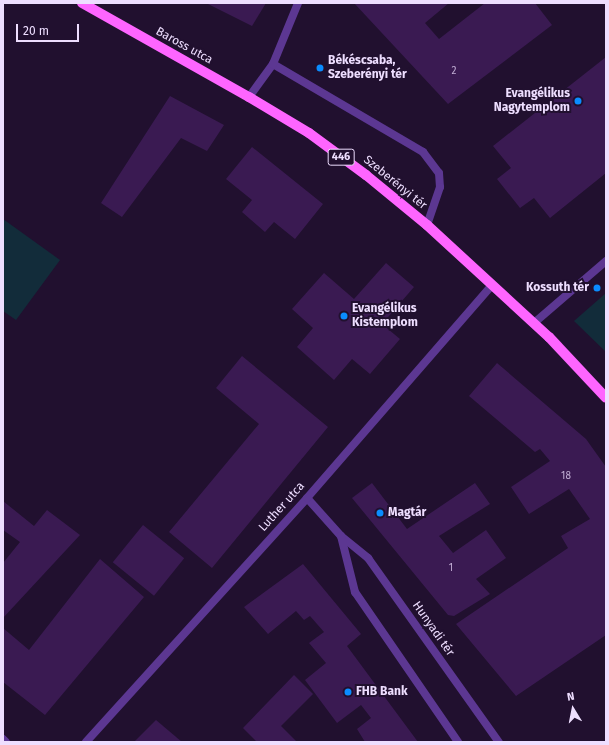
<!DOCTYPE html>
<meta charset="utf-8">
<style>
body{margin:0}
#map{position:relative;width:609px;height:745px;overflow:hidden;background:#21102f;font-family:"Fira Sans",sans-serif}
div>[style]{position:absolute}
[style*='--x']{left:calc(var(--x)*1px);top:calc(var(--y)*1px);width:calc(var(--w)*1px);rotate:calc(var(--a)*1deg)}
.green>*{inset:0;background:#122c3a}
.building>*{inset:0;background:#3a1a52;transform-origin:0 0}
.lane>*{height:8px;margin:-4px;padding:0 4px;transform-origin:4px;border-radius:4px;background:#5c3792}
.street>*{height:8px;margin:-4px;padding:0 4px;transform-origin:4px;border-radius:4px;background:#5c3792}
.primary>*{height:10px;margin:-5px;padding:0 5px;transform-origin:5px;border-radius:5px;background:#fe65ff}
.dots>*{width:11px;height:11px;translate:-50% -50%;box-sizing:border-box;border:2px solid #21102f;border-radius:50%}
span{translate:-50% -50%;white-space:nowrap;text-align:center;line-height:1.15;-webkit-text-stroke:4px #21102f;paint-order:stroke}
.number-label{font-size:10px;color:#c1add4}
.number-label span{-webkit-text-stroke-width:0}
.shield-label span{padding:1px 3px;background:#21102f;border:1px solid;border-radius:3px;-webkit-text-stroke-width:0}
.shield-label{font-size:11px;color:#eedeff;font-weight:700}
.street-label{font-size:12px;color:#eedeff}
.poi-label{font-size:12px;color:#eedeff;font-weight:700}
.left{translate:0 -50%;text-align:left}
.right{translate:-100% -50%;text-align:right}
.frame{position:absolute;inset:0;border:4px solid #eedeff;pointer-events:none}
.north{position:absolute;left:553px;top:689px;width:40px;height:40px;-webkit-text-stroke:3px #21102f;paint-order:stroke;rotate:350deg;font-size:11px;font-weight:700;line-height:16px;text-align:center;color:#eedeff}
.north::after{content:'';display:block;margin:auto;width:14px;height:18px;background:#eedeff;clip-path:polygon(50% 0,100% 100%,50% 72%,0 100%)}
.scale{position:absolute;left:16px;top:24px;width:63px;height:18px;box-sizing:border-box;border:2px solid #eedeff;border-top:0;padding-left:5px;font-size:12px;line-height:14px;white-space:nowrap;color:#eedeff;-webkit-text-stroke:3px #21102f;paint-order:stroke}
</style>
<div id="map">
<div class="green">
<div style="clip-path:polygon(3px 219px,60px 260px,16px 320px,3px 311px)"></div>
<div style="clip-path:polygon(606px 293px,606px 352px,574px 321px)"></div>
</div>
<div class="building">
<div style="clip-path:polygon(206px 3px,266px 3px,252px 26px)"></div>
<div style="clip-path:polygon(354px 3px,449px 3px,425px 23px,439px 39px,485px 3px,535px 3px,552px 25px,448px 104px)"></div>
<div style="clip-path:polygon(606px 57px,606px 173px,550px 218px,534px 198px,520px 208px,497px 179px,511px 168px,493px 146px)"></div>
<div style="clip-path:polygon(170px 96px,224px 125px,207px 151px,181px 138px,122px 217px,101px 203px)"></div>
<div style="clip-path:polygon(252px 147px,323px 204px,295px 239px,274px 222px,265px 232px,242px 212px,252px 200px,226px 179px)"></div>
<div style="clip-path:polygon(386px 263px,414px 287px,382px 324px,400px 339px,370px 374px,352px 359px,334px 380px,297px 347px,313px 328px,292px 309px,324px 273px,354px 299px)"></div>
<div style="clip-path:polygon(242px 356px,328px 427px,212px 568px,169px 532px,259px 424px,216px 388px)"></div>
<div style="clip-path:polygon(497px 363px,586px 439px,606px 467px,606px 635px,516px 696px,456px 624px,568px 548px,561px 536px,590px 519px,569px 489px,529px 514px,511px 487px,550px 461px,540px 449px,535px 452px,469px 396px)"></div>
<div style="clip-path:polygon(372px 483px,407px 529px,475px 483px,490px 504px,439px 536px,453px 553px,486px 530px,506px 558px,476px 579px,490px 594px,454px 616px,448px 615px,352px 498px)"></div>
<div style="clip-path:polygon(3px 501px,34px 526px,47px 510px,80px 535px,3px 618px,3px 563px,20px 542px,3px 530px)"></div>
<div style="left:143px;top:525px;width:53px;height:48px;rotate:39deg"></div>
<div style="clip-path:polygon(100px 559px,144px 597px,45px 715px,3px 682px,3px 628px,29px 650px)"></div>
<div style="clip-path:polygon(303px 564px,361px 634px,347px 646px,418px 742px,365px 742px,357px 729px,371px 718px,361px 705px,337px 723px,305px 680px,326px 663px,309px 643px,324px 632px,310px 616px,304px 620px,296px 611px,268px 634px,244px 607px)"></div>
<div style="clip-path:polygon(294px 675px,313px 694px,281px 726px,297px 742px,257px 742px,243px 728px)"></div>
<div style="clip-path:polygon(156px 720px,182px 742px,134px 742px)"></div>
</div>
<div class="lane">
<div style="--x:249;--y:97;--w:41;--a:-54"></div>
<div style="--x:273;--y:64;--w:174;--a:30.4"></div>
<div style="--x:423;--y:152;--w:26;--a:53"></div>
<div style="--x:439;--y:173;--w:14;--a:86"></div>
<div style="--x:440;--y:187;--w:40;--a:108.9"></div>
</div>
<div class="street">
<div style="--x:273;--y:64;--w:66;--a:-67.7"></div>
<div style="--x:534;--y:323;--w:95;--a:-40.7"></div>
<div style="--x:307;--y:498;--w:51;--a:48.2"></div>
<div style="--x:341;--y:536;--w:35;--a:39"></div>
<div style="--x:368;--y:558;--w:226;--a:54.6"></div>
<div style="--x:341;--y:536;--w:58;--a:76"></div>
<div style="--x:355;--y:592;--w:182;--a:55.5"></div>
<div style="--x:3;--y:739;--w:4;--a:45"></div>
<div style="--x:86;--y:742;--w:329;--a:-47.8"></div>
<div style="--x:307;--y:498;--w:282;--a:-49"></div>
</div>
<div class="primary">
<div style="--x:82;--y:3;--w:192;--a:29.4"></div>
<div style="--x:249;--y:97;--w:70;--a:31"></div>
<div style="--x:309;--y:133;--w:71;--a:36.4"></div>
<div style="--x:366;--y:175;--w:79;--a:39.3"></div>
<div style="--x:427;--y:225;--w:166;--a:42.6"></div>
<div style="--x:549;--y:337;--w:83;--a:46.9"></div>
</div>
<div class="dots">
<div style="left:320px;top:68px;background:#0a8cff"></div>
<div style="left:578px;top:101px;background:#0a8cff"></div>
<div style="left:597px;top:288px;background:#0a8cff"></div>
<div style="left:344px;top:316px;background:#0a8cff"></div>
<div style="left:380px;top:513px;background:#0a8cff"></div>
<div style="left:348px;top:692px;background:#0a8cff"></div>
</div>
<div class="number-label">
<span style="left:454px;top:72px">2</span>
<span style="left:566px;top:477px">18</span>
<span style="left:451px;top:569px">1</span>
</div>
<div class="shield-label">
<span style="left:341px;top:157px">446</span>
</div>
<div class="street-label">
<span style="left:184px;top:46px;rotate:29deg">Baross utca</span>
<span style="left:395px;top:183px;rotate:39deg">Szeberényi tér</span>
<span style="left:282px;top:507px;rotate:-48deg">Luther utca</span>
<span style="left:433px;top:629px;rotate:55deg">Hunyadi tér</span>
</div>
<div class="poi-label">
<span class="left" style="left:328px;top:68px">Békéscsaba,<br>Szeberényi tér</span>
<span class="right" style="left:570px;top:101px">Evangélikus<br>Nagytemplom</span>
<span class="right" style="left:589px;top:288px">Kossuth tér</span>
<span class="left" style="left:352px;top:316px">Evangélikus<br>Kistemplom</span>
<span class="left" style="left:388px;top:513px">Magtár</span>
<span class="left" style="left:356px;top:692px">FHB Bank</span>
</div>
<div class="frame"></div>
<div class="north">N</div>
<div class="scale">20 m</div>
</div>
